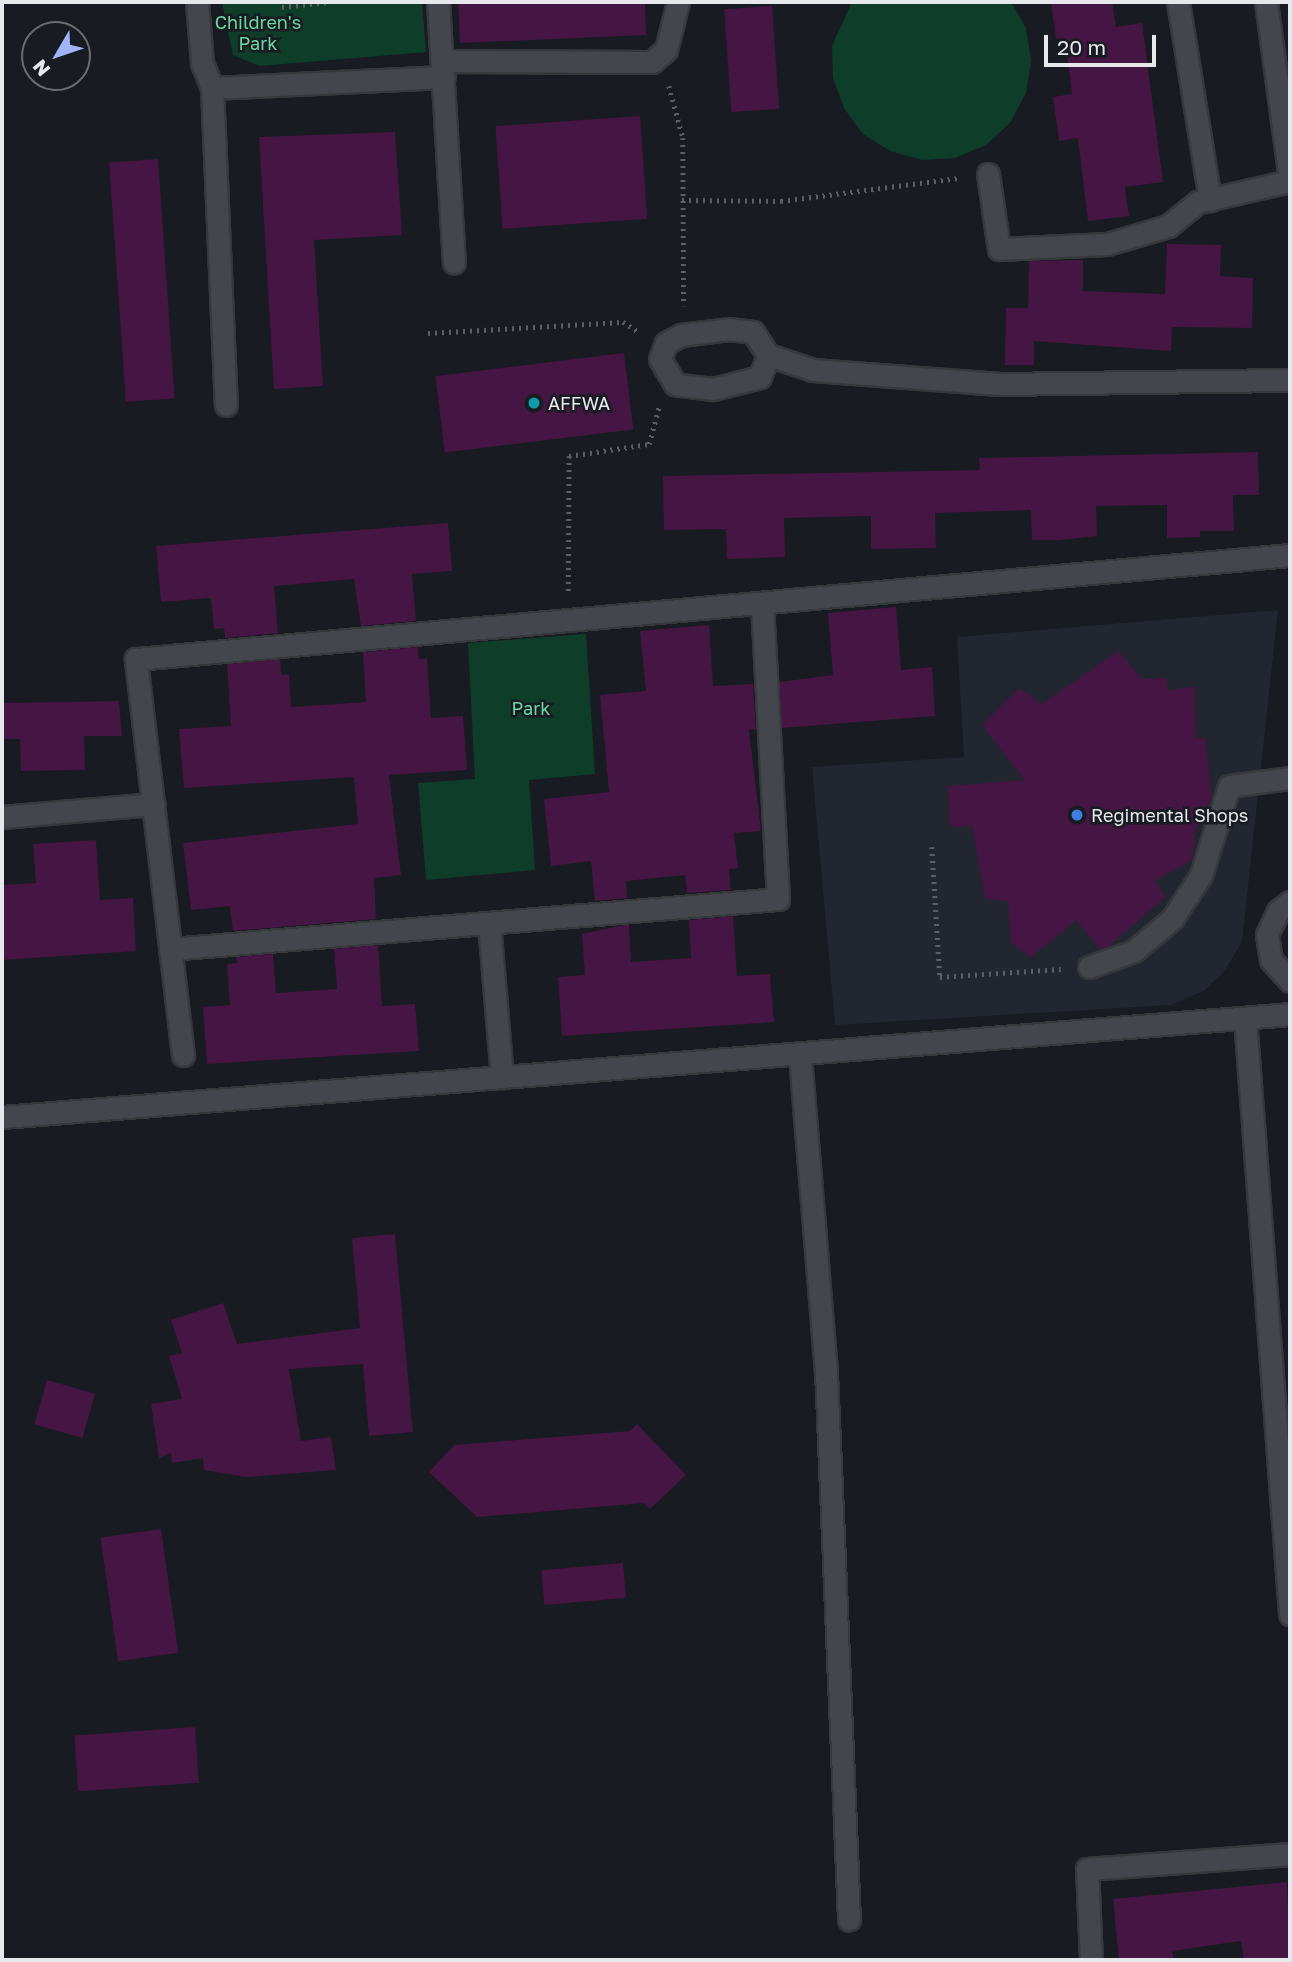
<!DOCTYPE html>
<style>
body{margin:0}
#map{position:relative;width:1292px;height:1962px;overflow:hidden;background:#181b21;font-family:"Golos Text",sans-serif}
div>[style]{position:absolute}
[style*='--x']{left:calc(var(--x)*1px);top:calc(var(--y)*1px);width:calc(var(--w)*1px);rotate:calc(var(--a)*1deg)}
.built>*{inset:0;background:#212631}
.green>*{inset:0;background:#0e3e29}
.building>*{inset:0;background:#451543;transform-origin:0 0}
.path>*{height:4.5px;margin-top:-2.25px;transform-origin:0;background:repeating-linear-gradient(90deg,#5c5f64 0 2px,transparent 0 7px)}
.roads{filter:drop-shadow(2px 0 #36383c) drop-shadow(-2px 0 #36383c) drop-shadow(0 2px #36383c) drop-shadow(0 -2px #36383c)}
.lane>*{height:21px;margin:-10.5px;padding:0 10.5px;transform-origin:10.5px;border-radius:10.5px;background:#43464d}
.street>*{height:21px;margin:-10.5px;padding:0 10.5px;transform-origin:10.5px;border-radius:10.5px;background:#43464d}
.dots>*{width:19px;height:19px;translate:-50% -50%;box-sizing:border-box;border:4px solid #181b21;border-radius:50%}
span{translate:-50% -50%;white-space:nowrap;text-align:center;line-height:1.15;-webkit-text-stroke:5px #181b21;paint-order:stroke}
.park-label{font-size:18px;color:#6ad8a3}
.poi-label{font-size:18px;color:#e6e8ec}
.left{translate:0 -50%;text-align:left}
.frame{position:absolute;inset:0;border:4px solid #e6e8ec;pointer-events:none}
.north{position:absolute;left:21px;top:21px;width:70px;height:70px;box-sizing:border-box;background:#181b21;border:2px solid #6a6d72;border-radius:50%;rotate:231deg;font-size:19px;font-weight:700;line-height:28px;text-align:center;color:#e6e8ec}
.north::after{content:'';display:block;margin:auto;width:24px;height:32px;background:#a0b3fd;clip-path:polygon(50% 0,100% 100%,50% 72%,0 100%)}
.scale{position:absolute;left:1044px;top:35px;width:112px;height:32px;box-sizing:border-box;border:4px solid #e6e8ec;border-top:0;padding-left:9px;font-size:21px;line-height:24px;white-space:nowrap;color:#e6e8ec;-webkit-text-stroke:5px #181b21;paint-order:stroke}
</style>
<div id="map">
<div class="built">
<div style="clip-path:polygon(1278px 610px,1242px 942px,1223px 973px,1205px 990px,1171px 1005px,835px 1025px,812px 767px,964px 757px,957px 637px)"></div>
</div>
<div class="green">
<div style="clip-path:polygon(222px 2px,422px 2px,426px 52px,259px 66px,233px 55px)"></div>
<div style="clip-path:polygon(852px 2px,1011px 2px,1026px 28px,1031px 61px,1026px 93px,1010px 123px,986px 145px,955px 158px,922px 160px,890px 151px,863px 134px,844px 108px,833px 78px,832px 46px)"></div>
<div style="clip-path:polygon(586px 634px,595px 774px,529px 780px,535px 870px,426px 880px,418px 783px,475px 779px,468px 643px)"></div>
</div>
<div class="building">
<div style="clip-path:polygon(458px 2px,645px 2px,646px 35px,460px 43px)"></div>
<div style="clip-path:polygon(1051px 2px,1112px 2px,1116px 27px,1142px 23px,1163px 182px,1125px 187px,1129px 216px,1088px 221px,1078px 138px,1059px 141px,1053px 97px,1072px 94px,1065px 38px,1056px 39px)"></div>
<div style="left:772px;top:6px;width:103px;height:48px;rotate:86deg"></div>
<div style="left:640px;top:116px;width:103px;height:145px;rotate:86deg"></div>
<div style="clip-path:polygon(395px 132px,402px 235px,314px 240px,323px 386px,274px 389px,259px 137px)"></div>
<div style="left:158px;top:159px;width:240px;height:49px;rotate:86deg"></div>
<div style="clip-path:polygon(1167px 244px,1221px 245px,1220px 276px,1253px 278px,1252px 328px,1172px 327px,1171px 351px,1034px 341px,1034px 365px,1005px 365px,1006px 308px,1028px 308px,1029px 261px,1083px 260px,1083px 291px,1165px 294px)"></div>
<div style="left:624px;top:353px;width:77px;height:190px;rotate:83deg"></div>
<div style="clip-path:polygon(1258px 452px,1259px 495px,1233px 495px,1234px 531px,1200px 531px,1200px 537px,1167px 538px,1167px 505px,1096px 506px,1097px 536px,1060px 540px,1032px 540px,1031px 510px,935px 513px,936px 548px,871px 549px,871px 516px,784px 518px,785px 557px,727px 559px,726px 529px,664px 530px,663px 476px,980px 470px,979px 458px)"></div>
<div style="clip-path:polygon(448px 523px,452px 571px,412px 574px,416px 621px,361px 626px,354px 579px,274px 586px,278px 633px,225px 638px,224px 628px,214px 629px,211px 598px,161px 602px,156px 546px)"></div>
<div style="clip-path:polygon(896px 607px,901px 670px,932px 667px,935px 716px,782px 728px,779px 682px,833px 675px,828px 613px)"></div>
<div style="clip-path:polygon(709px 625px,713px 686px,753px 684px,756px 729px,749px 730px,761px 831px,734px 833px,738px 868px,729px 869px,731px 890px,687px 893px,685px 875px,626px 881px,627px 898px,595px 901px,591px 861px,551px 866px,544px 799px,609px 792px,600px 695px,646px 691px,640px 631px)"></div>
<div style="clip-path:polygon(418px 647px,419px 659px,427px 658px,431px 718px,463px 716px,467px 770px,389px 775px,401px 875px,374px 878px,376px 919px,233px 931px,230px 906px,191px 910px,183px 843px,358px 824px,354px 777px,184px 788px,179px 729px,231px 726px,227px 664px,280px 659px,281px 675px,289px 674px,291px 707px,366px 702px,363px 652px)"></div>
<div style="clip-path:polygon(1118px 651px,1142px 679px,1166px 678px,1168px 691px,1195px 686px,1196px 739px,1205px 737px,1212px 797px,1196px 827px,1192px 860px,1155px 881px,1166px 897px,1107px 947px,1100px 949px,1076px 920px,1031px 957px,1011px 943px,1008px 901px,985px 899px,972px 826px,950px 827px,948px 786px,1025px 780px,982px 725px,1019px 688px,1042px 704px)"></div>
<div style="clip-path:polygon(119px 701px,122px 736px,84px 736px,85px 770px,21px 771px,20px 739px,2px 739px,2px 703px)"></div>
<div style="clip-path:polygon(96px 840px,100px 900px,133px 898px,136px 951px,2px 960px,2px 885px,36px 883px,33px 844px)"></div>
<div style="clip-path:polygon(733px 916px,737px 976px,770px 974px,774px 1022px,562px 1036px,558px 977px,585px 975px,582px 934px,629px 924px,631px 962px,691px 958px,689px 920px)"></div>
<div style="clip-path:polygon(378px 945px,382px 1006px,415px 1004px,419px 1051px,207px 1064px,203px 1007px,230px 1005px,227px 964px,237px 963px,236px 957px,273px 954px,276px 993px,337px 989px,334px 949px)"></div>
<div style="clip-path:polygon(395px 1234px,413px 1432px,369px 1436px,363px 1364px,289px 1369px,301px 1441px,331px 1437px,336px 1470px,247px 1477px,204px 1470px,203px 1458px,172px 1463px,171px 1453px,159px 1458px,151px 1404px,182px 1399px,169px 1356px,182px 1353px,171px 1320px,223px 1303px,237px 1344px,360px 1328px,352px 1238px)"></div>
<div style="left:47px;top:1380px;width:50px;height:46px;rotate:16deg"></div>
<div style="clip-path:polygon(637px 1424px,686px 1475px,650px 1509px,644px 1503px,477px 1517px,429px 1472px,454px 1445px,630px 1431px)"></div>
<div style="left:161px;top:1529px;width:125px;height:61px;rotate:82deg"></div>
<div style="left:623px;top:1563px;width:35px;height:82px;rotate:85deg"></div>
<div style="left:195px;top:1727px;width:56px;height:121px;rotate:86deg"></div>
<div style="clip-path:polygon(1287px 1882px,1290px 1960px,1244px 1960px,1241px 1941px,1172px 1951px,1174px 1960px,1119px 1960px,1113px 1899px)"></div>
</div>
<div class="path">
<div style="--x:282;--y:2;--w:5;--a:90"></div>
<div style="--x:282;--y:7;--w:45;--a:-6.3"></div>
<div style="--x:669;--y:86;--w:54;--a:74.9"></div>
<div style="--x:683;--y:138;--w:168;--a:89.7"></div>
<div style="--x:682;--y:200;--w:99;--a:0.6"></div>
<div style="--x:781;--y:201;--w:179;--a:-7.4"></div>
<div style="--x:428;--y:333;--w:195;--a:-3.2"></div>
<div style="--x:623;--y:322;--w:19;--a:32"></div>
<div style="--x:568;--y:591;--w:135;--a:-89.6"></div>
<div style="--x:569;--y:456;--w:81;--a:-8.5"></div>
<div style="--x:649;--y:444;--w:38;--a:-75"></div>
<div style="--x:932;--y:847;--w:130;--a:86.5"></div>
<div style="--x:940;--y:977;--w:121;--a:-3.8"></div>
</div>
<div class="roads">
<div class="lane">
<div style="--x:1245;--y:1018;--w:598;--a:85.68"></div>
</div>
<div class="street">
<div style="--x:197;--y:2;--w:61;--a:85.3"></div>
<div style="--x:202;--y:63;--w:27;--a:68"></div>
<div style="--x:212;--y:88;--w:232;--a:-2.7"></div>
<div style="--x:438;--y:2;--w:261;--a:86.5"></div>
<div style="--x:1178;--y:2;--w:201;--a:80.8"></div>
<div style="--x:1266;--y:2;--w:180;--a:82.3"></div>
<div style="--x:443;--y:61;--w:209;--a:0.3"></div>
<div style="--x:652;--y:62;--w:18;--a:-41"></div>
<div style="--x:666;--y:50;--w:49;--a:-76"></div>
<div style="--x:212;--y:88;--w:317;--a:87.5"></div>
<div style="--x:988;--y:174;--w:76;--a:81.7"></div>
<div style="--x:999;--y:249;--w:108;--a:-2.7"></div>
<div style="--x:1107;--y:244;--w:64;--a:-16.4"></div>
<div style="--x:1168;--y:226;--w:38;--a:-39"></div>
<div style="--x:1198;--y:202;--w:94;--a:-12.9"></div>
<div style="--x:768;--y:355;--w:23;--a:110"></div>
<div style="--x:760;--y:377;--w:49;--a:165.7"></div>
<div style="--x:713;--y:389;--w:38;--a:-173"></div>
<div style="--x:675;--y:384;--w:29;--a:-121"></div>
<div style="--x:660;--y:359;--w:17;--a:-69"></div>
<div style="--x:666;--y:343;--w:17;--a:-28"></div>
<div style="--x:681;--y:335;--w:48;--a:-7.1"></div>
<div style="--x:729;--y:329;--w:24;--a:7"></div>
<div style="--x:753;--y:332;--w:27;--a:57"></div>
<div style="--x:768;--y:355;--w:47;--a:18.4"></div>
<div style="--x:813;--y:370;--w:187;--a:4.3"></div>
<div style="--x:999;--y:384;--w:291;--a:-0.8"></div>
<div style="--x:2;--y:817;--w:152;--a:-4.9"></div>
<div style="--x:1290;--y:902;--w:15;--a:143"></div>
<div style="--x:1278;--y:911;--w:26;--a:115"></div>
<div style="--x:1267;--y:935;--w:25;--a:81"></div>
<div style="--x:1271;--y:960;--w:28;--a:48"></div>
<div style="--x:489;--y:923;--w:155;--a:85.2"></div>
<div style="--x:170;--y:949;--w:610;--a:-4.7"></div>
<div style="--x:778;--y:899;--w:292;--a:-93.1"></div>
<div style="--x:1089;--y:967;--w:48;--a:-19.6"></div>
<div style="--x:1134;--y:951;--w:50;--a:-40.1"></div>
<div style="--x:1172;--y:919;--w:53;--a:-56.6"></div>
<div style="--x:1201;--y:875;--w:93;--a:-72.5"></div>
<div style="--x:1229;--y:786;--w:62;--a:-7.5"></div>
<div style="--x:183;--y:1055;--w:399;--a:-96.8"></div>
<div style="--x:136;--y:659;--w:1159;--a:-5.15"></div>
<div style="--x:800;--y:1056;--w:315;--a:85.3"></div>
<div style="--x:826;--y:1370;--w:550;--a:87.61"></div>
<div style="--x:2;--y:1117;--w:1292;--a:-4.57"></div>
<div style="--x:1091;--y:1960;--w:91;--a:-92.5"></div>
<div style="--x:1087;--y:1869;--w:204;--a:-4.2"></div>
</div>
</div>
<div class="dots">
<div style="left:534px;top:403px;background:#0f9aa8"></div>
<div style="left:1077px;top:815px;background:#3f7fe0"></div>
</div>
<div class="park-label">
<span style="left:258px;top:33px">Children's<br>Park</span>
<span style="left:531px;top:708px">Park</span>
</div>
<div class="poi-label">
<span class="left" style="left:548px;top:403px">AFFWA</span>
<span class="left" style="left:1091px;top:815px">Regimental Shops</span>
</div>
<div class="frame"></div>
<div class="north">N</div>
<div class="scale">20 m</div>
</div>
